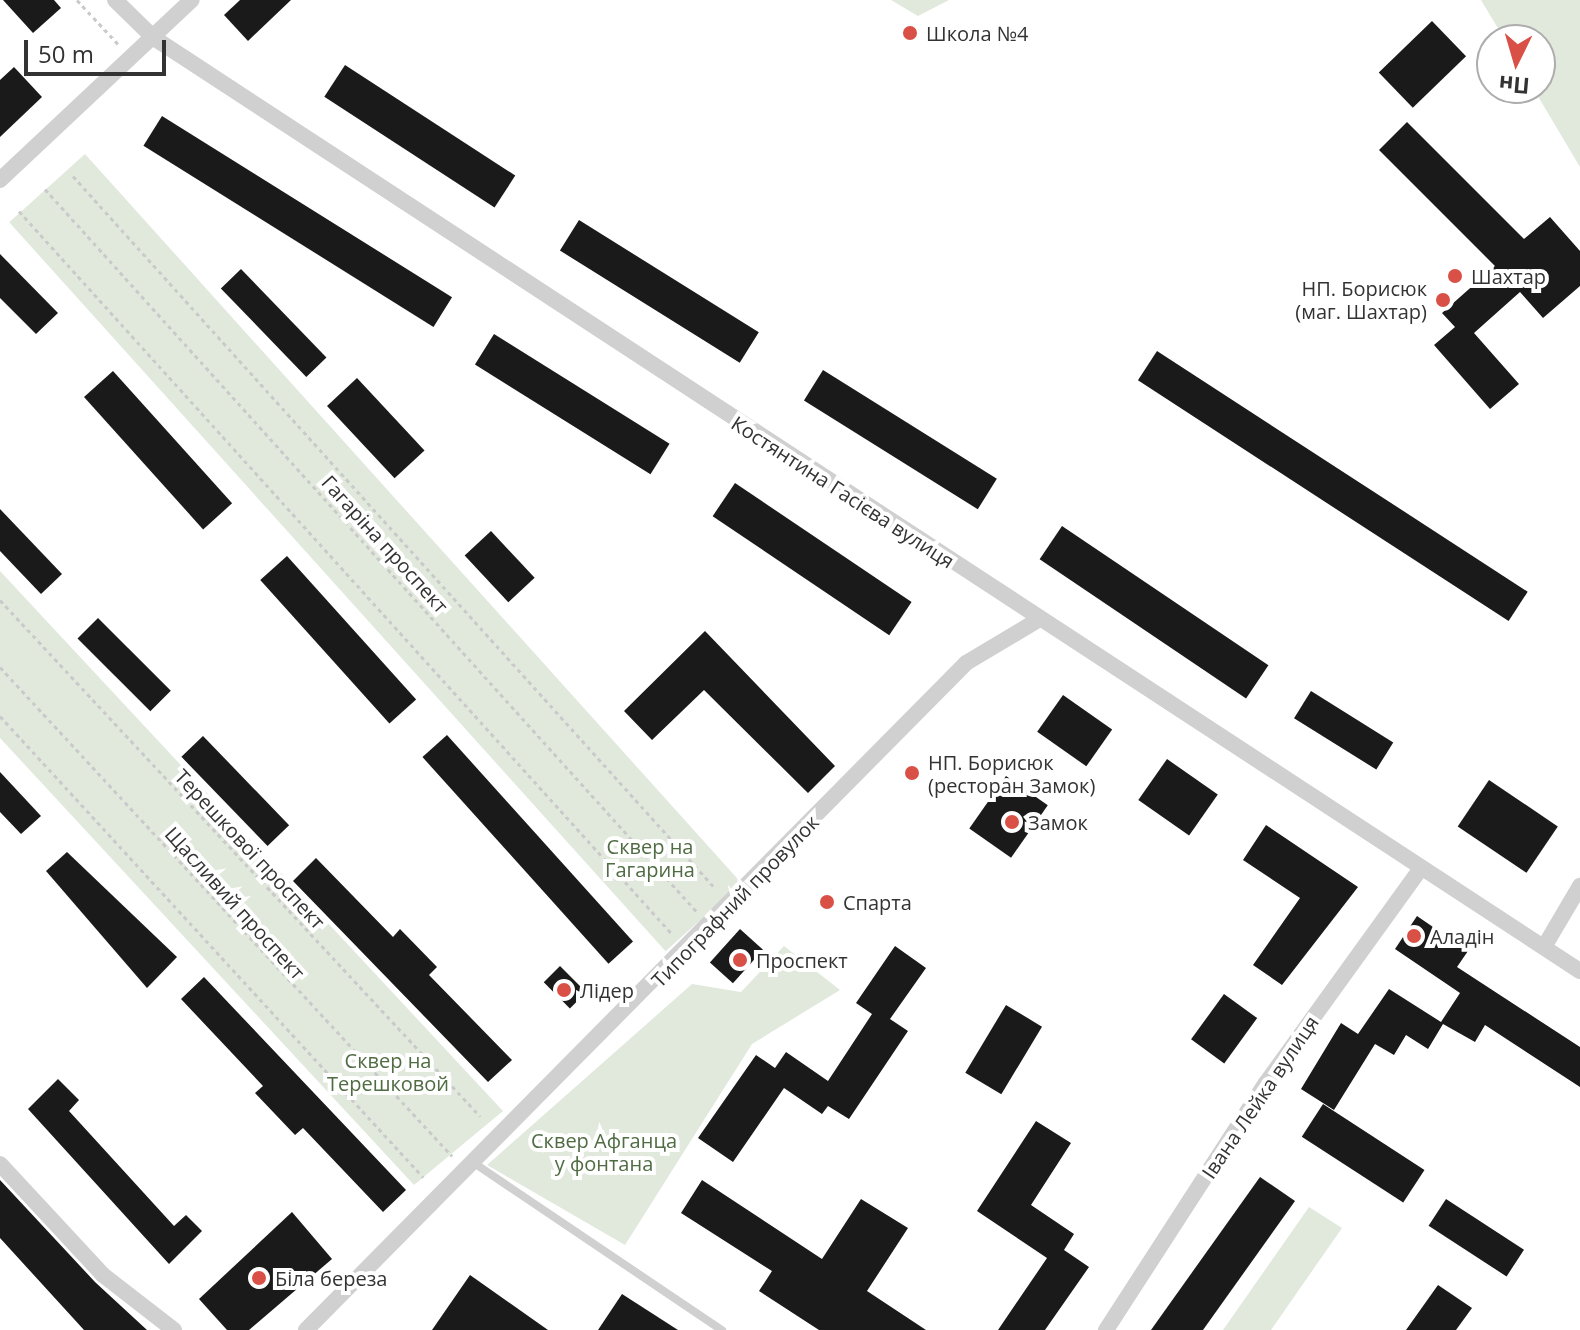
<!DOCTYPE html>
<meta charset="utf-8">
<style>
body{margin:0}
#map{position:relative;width:1580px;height:1330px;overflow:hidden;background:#fff;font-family:"Open Sans",sans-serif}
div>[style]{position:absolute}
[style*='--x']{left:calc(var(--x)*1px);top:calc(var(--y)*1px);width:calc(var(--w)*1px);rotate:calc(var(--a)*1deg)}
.green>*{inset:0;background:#e1e9dd;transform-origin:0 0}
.building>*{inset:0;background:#1a1a1a;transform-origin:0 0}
.path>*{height:3px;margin-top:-1.5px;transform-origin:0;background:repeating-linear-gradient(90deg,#cacaca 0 4px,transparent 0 8px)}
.lane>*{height:8px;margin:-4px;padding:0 4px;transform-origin:4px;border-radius:4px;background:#d0d0d0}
.street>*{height:16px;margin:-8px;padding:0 8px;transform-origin:8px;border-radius:8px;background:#d0d0d0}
.dots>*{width:22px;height:22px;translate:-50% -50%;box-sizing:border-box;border:4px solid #fff;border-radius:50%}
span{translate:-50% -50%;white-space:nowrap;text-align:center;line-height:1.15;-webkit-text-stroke:8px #fff;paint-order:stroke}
.poi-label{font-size:20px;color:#333}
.left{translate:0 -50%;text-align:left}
.right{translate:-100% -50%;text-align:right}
.street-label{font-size:20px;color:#333}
.park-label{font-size:20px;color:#506c43}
.north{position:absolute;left:1476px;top:24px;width:80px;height:80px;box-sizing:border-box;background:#fff;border:2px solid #adadad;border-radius:50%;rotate:185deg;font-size:22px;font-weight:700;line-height:32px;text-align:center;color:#333}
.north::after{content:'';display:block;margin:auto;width:28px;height:36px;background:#d95046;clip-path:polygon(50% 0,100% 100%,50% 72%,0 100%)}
.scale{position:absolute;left:24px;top:40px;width:142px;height:36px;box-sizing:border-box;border:4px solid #333;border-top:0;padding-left:10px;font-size:24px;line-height:28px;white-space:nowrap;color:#333;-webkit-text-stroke:6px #fff;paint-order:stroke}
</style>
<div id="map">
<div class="green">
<div style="clip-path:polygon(891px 0,949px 0,918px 16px)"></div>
<div style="clip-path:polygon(1481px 0,1580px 0,1580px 167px,1533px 88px,1540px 88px,1540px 40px,1505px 40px)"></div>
<div style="left:85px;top:154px;width:981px;height:102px;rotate:48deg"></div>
<div style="clip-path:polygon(0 571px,503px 1111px,414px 1185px,0 738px)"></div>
<div style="clip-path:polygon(784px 946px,840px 990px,752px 1044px,625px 1245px,487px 1165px,692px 984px,741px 992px)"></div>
<div style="clip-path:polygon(1309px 1207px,1342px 1228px,1271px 1330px,1223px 1330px)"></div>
</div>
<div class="building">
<div style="clip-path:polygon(3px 0,54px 0,61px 8px,33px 33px)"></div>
<div style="clip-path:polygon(240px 0,291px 0,248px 41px,224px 15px)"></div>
<div style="left:1432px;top:21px;width:49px;height:74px;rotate:46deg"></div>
<div style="left:345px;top:65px;width:203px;height:38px;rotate:33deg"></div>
<div style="clip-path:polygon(14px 67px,42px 97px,0 137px,0 80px)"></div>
<div style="left:162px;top:116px;width:342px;height:35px;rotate:32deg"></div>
<div style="clip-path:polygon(1407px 122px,1524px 239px,1550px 217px,1580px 251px,1580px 286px,1543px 318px,1520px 292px,1474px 333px,1519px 384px,1490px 409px,1434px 345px,1455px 327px,1442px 313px,1495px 266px,1379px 150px)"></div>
<div style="left:579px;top:220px;width:212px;height:36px;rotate:32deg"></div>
<div style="clip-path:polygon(0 254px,58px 313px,36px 334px,0 298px)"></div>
<div style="left:241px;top:269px;width:123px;height:28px;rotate:46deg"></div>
<div style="left:494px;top:334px;width:207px;height:36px;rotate:32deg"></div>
<div style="left:1157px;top:351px;width:442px;height:35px;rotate:33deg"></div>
<div style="left:823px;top:370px;width:205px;height:36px;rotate:32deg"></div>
<div style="left:113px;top:371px;width:178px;height:39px;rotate:48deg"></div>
<div style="left:357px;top:378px;width:99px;height:41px;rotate:47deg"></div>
<div style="left:735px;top:483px;width:213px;height:40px;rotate:34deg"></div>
<div style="clip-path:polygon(0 509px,62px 574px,41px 594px,0 551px)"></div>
<div style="left:1062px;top:526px;width:249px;height:40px;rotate:34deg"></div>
<div style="left:491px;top:531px;width:64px;height:36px;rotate:47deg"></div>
<div style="left:287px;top:556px;width:193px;height:36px;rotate:48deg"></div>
<div style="left:98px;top:618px;width:103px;height:29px;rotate:45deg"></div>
<div style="clip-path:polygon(705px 631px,835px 766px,808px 793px,704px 690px,652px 740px,624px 711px)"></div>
<div style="left:1311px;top:691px;width:97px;height:32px;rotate:32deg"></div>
<div style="left:1063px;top:695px;width:60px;height:45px;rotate:35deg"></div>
<div style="left:447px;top:735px;width:278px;height:33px;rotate:48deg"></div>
<div style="left:203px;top:736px;width:124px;height:30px;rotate:46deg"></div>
<div style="left:1167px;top:759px;width:62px;height:50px;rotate:35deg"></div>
<div style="clip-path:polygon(0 772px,41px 816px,21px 834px,0 812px)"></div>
<div style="left:1006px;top:776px;width:51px;height:64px;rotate:35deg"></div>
<div style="left:1489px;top:780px;width:83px;height:56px;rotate:34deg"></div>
<div style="clip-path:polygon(1266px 825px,1358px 887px,1282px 985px,1253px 965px,1300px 898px,1243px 860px)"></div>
<div style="clip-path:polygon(67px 852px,177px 957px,147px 988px,46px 871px)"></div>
<div style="clip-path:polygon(316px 858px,393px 937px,400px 929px,437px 967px,429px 975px,512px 1060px,488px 1082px,293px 881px)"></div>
<div style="clip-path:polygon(1417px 916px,1468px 951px,1457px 967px,1580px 1047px,1580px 1087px,1485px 1025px,1475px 1042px,1443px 1024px,1428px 1049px,1406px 1035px,1394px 1055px,1375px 1044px,1334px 1110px,1301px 1089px,1341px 1023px,1358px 1034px,1389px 989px,1441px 1022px,1460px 993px,1395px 949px)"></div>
<div style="left:740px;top:929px;width:31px;height:45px;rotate:42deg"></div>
<div style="clip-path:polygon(895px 946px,926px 968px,890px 1019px,908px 1031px,849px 1119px,828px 1106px,822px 1114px,784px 1088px,733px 1162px,698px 1138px,756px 1055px,775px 1068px,786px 1052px,828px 1081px,872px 1014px,856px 1003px)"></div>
<div style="left:560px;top:966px;width:37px;height:23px;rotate:45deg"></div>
<div style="clip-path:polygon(204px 977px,406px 1190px,383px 1212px,303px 1128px,295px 1135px,255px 1093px,263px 1086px,181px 999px)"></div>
<div style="left:1224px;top:994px;width:41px;height:56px;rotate:36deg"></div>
<div style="left:1006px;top:1005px;width:42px;height:79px;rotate:31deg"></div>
<div style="clip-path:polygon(58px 1079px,79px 1100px,69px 1111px,174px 1226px,186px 1215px,202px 1231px,169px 1264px,28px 1109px)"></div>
<div style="left:1323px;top:1104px;width:121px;height:39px;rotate:33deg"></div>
<div style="clip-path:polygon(1036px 1121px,1071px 1143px,1031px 1205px,1074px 1234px,1064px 1250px,1089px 1267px,1045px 1330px,998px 1330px,1047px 1258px,977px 1211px)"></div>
<div style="clip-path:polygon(1260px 1177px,1295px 1201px,1203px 1330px,1151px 1330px)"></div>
<div style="clip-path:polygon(0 1180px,95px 1282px,147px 1330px,84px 1330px,0 1238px)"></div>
<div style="clip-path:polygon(702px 1180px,822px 1259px,861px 1199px,908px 1228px,867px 1291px,926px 1330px,819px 1330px,759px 1291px,772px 1271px,681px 1213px)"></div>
<div style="left:1446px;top:1199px;width:93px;height:32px;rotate:33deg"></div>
<div style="clip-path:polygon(292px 1212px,332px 1259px,249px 1330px,227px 1330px,199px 1299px)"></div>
<div style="clip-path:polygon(470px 1275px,548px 1330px,432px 1330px)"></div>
<div style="clip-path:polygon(1438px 1285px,1472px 1308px,1456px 1330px,1406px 1330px)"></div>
<div style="clip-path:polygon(622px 1294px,678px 1330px,598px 1330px)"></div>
</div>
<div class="path">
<div style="--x:77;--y:0;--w:60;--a:47"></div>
<div style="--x:73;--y:176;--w:960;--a:47.96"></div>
<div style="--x:45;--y:189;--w:974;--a:47.96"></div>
<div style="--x:19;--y:211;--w:974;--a:47.91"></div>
<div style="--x:0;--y:600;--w:705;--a:47.07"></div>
<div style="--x:0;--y:667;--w:666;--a:47.25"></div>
<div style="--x:0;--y:716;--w:626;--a:47.46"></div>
</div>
<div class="lane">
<div style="--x:471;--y:1161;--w:303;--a:34"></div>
</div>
<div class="street">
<div style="--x:115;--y:0;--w:54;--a:44.3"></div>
<div style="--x:154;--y:38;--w:1704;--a:33.2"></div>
<div style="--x:0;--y:180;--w:263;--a:-43.2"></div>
<div style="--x:1544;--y:947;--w:71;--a:-59.5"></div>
<div style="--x:0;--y:1164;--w:151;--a:47.1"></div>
<div style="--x:103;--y:1275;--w:90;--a:37.8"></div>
<div style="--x:306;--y:1330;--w:938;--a:-45.3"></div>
<div style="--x:966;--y:663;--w:84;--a:-30.8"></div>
<div style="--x:1106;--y:1330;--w:294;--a:-57.1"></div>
<div style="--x:1266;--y:1083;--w:265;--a:-54.2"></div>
</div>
<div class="dots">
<div style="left:910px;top:33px;background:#d95046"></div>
<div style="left:1455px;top:276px;background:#d95046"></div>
<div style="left:1443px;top:300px;background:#d95046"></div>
<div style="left:912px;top:773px;background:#d95046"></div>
<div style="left:1012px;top:822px;background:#d95046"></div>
<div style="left:827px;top:902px;background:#d95046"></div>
<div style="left:1414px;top:936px;background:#d95046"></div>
<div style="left:740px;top:960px;background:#d95046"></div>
<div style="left:564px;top:990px;background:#d95046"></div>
<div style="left:259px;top:1278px;background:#d95046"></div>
</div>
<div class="poi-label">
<span class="left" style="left:926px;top:33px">Школа №4</span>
<span class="left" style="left:1471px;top:276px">Шахтар</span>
<span class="right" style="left:1427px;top:300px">НП. Борисюк<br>(маг. Шахтар)</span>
<span class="left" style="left:928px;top:774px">НП. Борисюк<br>(ресторан Замок)</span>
<span class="left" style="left:1028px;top:822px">Замок</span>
<span class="left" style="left:843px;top:902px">Спарта</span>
<span class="left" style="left:1430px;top:936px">Аладін</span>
<span class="left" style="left:756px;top:960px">Проспект</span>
<span class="left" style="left:580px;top:990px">Лідер</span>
<span class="left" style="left:275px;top:1278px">Біла береза</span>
</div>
<div class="street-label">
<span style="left:843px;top:492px;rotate:33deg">Костянтина Гасієва вулиця</span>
<span style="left:385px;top:544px;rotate:48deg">Гагаріна проспект</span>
<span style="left:250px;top:849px;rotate:47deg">Терешкової проспект</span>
<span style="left:735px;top:901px;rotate:-46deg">Типографний провулок</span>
<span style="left:235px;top:903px;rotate:48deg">Щасливий проспект</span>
<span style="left:1260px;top:1097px;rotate:-56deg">Івана Лейка вулиця</span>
</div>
<div class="park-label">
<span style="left:650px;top:858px">Сквер на<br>Гагарина</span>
<span style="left:388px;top:1072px">Сквер на<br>Терешковой</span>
<span style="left:604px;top:1152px">Сквер Афганца<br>у фонтана</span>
</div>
<div class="north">Пн</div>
<div class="scale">50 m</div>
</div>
